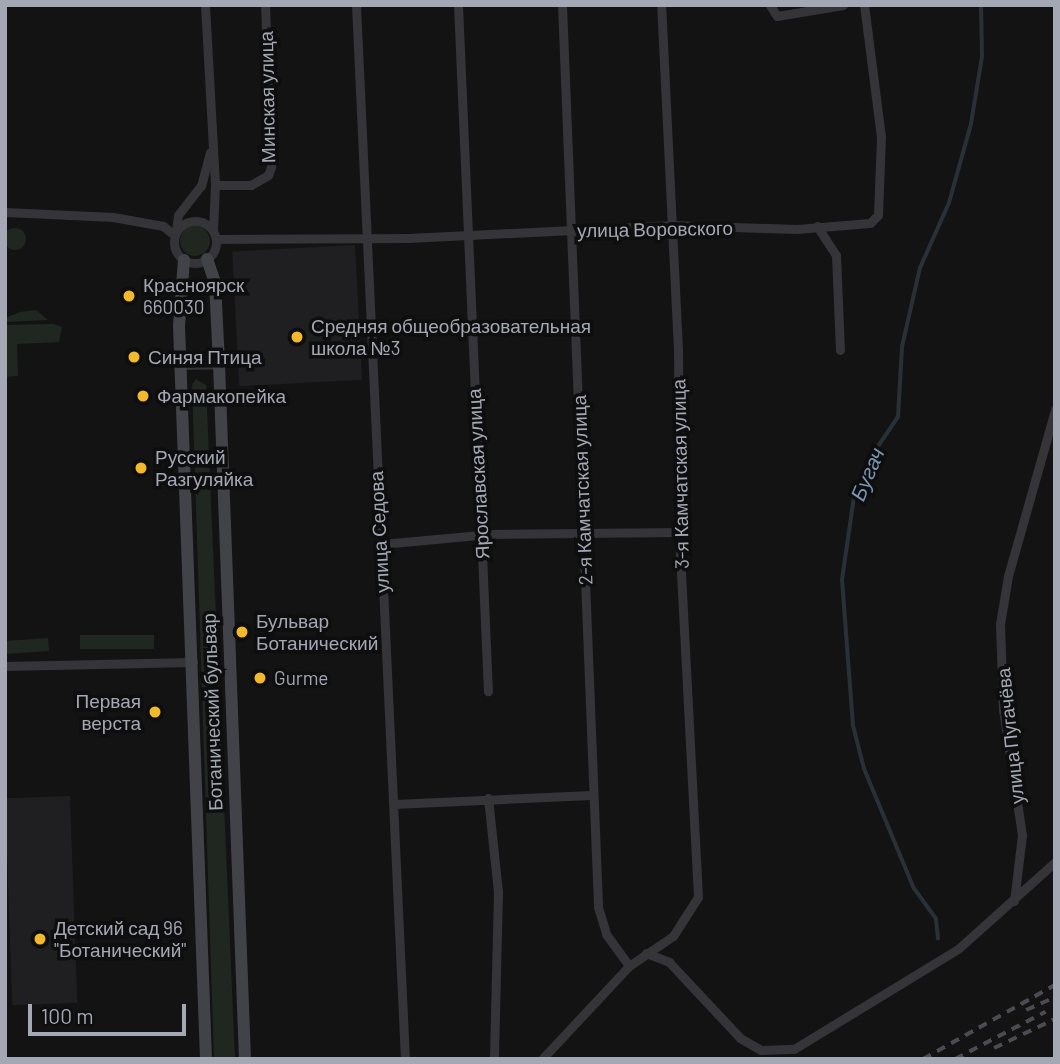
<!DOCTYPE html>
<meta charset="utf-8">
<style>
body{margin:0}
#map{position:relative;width:1060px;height:1064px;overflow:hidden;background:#131314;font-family:Barlow,sans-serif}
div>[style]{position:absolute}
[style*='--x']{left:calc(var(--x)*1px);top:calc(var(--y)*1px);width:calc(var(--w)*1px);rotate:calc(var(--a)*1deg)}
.built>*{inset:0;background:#1f1f21;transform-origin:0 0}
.green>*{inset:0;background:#1f2720;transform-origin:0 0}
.round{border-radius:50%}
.stream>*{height:3.5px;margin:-1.75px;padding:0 1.75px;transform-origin:1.75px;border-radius:1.75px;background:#293138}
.street>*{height:9px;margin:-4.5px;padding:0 4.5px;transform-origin:4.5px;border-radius:4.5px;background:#343439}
.street>.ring{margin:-4.5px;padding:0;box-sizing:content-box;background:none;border:9px solid #343439;border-radius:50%}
.secondary>*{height:12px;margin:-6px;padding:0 6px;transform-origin:6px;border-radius:6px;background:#424349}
.rail>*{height:3.5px;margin-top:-1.75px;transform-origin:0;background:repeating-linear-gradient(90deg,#4b4c52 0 9px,transparent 0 16px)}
.dots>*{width:19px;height:19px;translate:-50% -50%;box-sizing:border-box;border:4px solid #0e0e0f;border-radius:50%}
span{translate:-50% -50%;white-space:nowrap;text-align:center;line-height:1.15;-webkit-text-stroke:7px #0e0e0f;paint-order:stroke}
.street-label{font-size:19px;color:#a4a8b5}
.poi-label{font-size:19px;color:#a4a8b5}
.left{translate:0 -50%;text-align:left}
.right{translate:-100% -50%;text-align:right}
.water-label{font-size:21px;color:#7a95b1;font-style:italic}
.frame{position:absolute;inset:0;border:7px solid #a4a8b5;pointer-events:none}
.scale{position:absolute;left:28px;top:1004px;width:158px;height:32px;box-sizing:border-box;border:4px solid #a4a8b5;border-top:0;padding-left:9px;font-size:21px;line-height:24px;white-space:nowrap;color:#a4a8b5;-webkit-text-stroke:5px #0e0e0f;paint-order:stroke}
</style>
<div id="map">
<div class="built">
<div style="left:355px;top:245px;width:135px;height:123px;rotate:87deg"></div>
<div style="left:70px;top:796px;width:207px;height:65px;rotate:88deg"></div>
</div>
<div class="green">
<div class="round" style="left:180px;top:226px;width:30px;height:30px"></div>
<div class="round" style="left:4px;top:228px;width:22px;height:22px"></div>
<div style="clip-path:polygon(36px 310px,48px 320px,5px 322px,5px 318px,20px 312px)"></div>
<div style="clip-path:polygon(53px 324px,62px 327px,59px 342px,17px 344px,18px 376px,5px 377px,5px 325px)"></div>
<div style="clip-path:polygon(196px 379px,206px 385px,235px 1059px,214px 1059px,192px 385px)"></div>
<div style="left:154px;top:635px;width:14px;height:74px;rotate:90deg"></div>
<div style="left:48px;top:638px;width:13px;height:43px;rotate:86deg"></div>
</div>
<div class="stream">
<div style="--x:938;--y:939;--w:20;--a:-96"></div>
<div style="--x:936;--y:919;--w:37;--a:-126"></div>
<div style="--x:914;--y:889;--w:130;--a:-112.6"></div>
<div style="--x:864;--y:769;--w:44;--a:-104.3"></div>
<div style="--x:853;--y:726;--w:146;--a:-94.3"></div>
<div style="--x:842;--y:580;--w:84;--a:-81.8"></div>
<div style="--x:854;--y:497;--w:54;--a:-64.9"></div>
<div style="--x:877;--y:448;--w:37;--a:-56"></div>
<div style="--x:898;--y:417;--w:70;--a:-86.7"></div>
<div style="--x:902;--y:347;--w:81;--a:-77.2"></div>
<div style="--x:920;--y:268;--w:71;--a:-66"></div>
<div style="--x:949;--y:203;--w:82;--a:-74.4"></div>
<div style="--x:971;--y:124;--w:68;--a:-80.7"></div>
<div style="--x:982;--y:57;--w:52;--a:-91.1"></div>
</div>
<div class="street">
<div style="--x:205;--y:5;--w:180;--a:86.8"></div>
<div style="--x:215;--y:185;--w:46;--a:92.5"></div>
<div style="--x:356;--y:5;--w:1055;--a:87.34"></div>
<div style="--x:458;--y:5;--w:687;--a:87.5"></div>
<div style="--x:562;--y:5;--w:903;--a:87.71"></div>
<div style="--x:598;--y:907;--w:28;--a:73"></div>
<div style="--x:606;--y:934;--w:39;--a:54"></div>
<div style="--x:770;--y:5;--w:13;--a:58"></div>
<div style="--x:777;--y:16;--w:67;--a:-9.5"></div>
<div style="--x:215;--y:185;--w:36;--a:0"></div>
<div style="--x:251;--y:185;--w:20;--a:-30"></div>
<div style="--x:268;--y:175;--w:9;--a:-69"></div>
<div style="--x:271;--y:167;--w:162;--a:-92.1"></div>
<div style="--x:5;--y:212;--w:108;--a:2.7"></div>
<div style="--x:113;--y:217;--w:51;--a:10.2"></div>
<div style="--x:163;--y:226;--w:14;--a:39"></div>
<div class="ring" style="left:174px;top:221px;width:33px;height:33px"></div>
<div style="--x:817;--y:226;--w:35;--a:57"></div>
<div style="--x:836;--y:255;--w:95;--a:87.6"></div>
<div style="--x:176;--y:231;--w:16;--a:-83"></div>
<div style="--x:178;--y:215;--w:37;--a:-52"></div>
<div style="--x:201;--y:186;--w:35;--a:-75"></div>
<div style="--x:216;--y:239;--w:192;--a:-0.3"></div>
<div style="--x:408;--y:238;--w:262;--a:-2.8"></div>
<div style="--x:670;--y:225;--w:127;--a:1.8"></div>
<div style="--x:797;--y:229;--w:73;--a:-4.7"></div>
<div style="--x:870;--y:223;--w:11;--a:-45"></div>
<div style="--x:878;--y:215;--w:78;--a:-87.8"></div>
<div style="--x:881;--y:137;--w:133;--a:-97.3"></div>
<div style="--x:180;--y:365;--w:39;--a:-1"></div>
<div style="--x:382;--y:544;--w:107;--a:-5.3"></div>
<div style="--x:489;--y:534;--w:190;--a:-0.6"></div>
<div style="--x:5;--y:666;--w:188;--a:-1.2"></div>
<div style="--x:488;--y:798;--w:95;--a:83.9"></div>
<div style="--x:498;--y:892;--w:167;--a:91.4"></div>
<div style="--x:394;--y:804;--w:197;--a:-2.6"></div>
<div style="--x:1014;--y:901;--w:66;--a:-83.1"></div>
<div style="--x:1022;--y:835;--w:126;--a:-98.6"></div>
<div style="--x:1003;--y:710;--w:86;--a:-92"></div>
<div style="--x:1000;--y:624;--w:49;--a:-80.5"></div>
<div style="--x:1008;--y:576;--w:173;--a:-74.2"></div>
<div style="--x:646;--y:953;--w:25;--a:21"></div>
<div style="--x:669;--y:962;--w:104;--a:46.9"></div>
<div style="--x:740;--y:1038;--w:24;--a:30"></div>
<div style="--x:761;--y:1050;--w:33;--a:-2"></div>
<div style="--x:794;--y:1049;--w:192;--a:-31.4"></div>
<div style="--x:958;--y:949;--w:130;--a:-41.9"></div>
<div style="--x:542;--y:1059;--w:127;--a:-46.9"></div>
<div style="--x:629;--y:966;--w:53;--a:-34.3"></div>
<div style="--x:673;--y:936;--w:46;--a:-57.3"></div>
<div style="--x:698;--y:897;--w:365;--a:-93"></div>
<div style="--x:679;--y:532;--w:182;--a:-90.3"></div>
<div style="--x:678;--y:350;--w:345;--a:-92.8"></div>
</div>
<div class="secondary">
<div style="--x:207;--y:259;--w:24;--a:71"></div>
<div style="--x:215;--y:282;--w:82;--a:87.2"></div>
<div style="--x:219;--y:364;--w:695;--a:87.86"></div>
<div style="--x:184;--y:260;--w:66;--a:94.3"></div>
<div style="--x:179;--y:326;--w:733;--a:87.89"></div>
</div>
<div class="rail">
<div style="--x:1026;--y:1010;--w:32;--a:-24"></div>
<div style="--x:994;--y:1048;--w:68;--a:-25.4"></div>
<div style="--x:923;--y:1059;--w:151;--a:-29.3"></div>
<div style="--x:955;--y:1059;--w:102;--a:-27.6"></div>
</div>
<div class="dots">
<div style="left:129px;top:296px;background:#f3b92c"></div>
<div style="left:297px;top:337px;background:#f3b92c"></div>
<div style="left:134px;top:357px;background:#f3b92c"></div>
<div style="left:143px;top:396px;background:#f3b92c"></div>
<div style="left:141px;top:468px;background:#f3b92c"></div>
<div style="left:242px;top:632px;background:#f3b92c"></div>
<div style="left:260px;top:678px;background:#f3b92c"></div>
<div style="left:155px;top:712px;background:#f3b92c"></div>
<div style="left:40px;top:939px;background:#f3b92c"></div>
</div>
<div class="street-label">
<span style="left:267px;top:97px;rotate:-91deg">Минская улица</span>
<span style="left:655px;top:229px;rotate:-1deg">улица Воровского</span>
<span style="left:478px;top:474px;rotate:-93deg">Ярославская улица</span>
<span style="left:680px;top:474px;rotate:-91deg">3-я Камчатская улица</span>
<span style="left:582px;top:490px;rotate:-92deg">2-я Камчатская улица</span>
<span style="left:379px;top:532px;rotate:-93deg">улица Седова</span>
<span style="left:212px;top:712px;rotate:-92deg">Ботанический бульвар</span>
<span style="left:1010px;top:736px;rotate:-96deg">улица Пугачёва</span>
</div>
<div class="poi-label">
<span class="left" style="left:143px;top:296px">Красноярск<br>660030</span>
<span class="left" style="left:311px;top:337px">Средняя общеобразовательная<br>школа №3</span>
<span class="left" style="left:148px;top:357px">Синяя Птица</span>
<span class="left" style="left:157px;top:396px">Фармакопейка</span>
<span class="left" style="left:155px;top:468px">Русский<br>Разгуляйка</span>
<span class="left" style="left:256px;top:632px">Бульвар<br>Ботанический</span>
<span class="left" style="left:274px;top:678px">Gurme</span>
<span class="right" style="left:141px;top:712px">Первая<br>верста</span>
<span class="left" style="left:54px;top:939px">Детский сад 96<br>"Ботанический"</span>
</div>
<div class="water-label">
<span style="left:867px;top:474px;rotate:-67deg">Бугач</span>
</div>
<div class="frame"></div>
<div class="scale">100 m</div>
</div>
